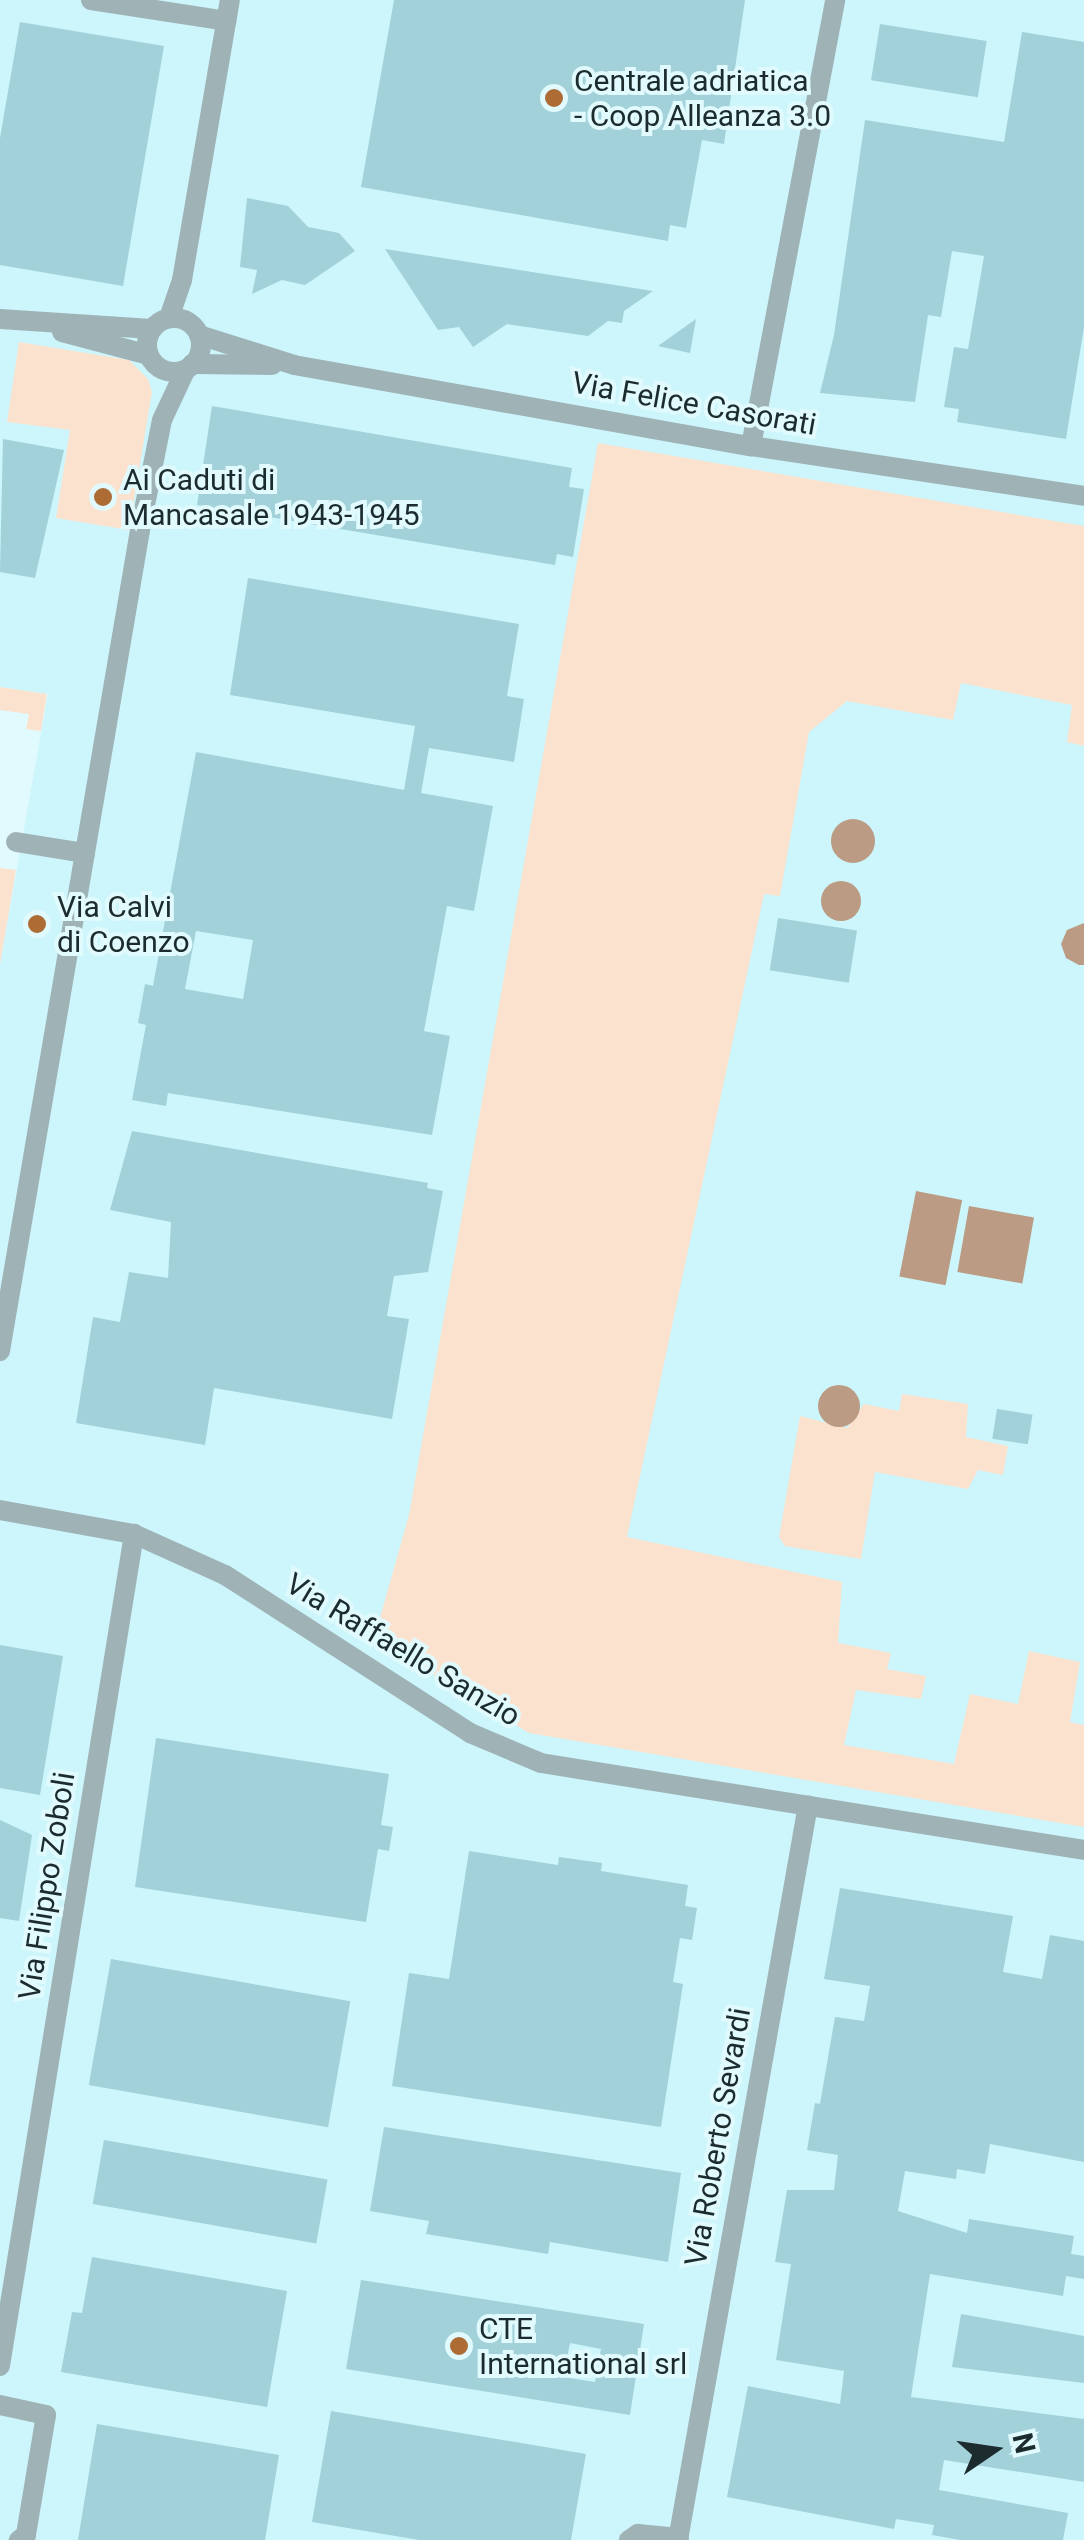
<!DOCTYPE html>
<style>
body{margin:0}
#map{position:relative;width:1084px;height:2540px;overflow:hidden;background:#e1fafe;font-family:Roboto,sans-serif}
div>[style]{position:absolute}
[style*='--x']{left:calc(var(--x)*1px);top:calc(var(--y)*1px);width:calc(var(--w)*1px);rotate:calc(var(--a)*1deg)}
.built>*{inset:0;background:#ccf6fc}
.green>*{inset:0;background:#fbe2ce}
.water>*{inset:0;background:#bb9b83;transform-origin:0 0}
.round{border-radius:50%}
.building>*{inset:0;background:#a2d1d9;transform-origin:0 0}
.street>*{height:20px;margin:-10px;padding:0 10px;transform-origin:10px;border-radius:10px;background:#9fb3b6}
.street>.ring{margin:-10px;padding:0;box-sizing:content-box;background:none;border:20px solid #9fb3b6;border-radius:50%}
.dots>*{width:28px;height:28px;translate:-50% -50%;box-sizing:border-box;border:5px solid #e1fafe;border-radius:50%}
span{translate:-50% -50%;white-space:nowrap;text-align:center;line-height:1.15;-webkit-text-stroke:8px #e1fafe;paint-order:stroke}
.poi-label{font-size:30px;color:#1b2b2e}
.left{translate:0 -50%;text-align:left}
.street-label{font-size:30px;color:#1b2b2e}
.north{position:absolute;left:944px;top:2400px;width:100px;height:100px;-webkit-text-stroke:8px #e1fafe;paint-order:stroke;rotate:77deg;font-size:28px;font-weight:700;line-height:40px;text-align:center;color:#1b2b2e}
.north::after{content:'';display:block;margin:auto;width:35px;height:45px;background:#1b2b2e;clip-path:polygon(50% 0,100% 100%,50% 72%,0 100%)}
</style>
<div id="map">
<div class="built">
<div style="clip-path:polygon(evenodd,0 0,1084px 0,1084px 2540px,0 2540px,0 964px,48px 694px,0 687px,0 0,70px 430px,129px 530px,56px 518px,70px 430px)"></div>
</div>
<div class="green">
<div style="clip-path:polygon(19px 342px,129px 360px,148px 379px,152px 392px,129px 530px,56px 518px,70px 430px,7px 422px)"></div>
<div style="clip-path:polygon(598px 443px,1084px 526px,1084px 746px,1067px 742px,1072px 705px,961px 683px,953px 720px,847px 701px,809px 732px,780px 896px,764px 894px,627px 1537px,842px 1582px,838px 1643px,891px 1653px,887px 1669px,926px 1676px,921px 1699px,856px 1690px,844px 1745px,954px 1764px,970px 1694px,1018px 1704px,1029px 1651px,1080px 1662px,1070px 1722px,1084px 1725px,1084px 1827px,529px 1733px,374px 1639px,409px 1515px)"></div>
<div style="clip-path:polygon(0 687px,47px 694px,41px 731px,26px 729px,29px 714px,0 710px)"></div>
<div style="clip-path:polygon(0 868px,16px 870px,0 964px)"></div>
<div style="clip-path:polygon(902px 1394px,968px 1404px,966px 1437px,1008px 1446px,1003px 1475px,978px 1470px,968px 1489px,875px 1472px,861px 1559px,785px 1546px,779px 1537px,800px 1416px,847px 1428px,864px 1404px,899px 1411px)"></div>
</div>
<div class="water">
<div class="round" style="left:831px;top:819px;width:44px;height:44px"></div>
<div class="round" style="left:821px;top:881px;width:40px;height:40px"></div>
<div style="clip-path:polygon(1084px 923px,1084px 965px,1079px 965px,1066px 958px,1061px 944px,1067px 930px)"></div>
<div style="left:916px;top:1191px;width:47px;height:87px;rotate:11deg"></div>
<div style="left:969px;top:1206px;width:66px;height:67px;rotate:10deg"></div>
<div class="round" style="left:818px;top:1385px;width:42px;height:42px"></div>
</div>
<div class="building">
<div style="clip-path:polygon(394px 0,745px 0,724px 144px,702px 140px,686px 228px,670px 225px,668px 241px,361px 187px)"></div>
<div style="clip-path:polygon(20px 22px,164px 46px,123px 286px,0 265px,0 138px)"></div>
<div style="left:880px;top:24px;width:108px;height:57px;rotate:9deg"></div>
<div style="clip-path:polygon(1022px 32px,1084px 42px,1084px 327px,1066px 439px,957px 422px,959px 409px,944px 407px,954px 347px,968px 349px,984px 256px,952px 251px,941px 317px,928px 315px,915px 402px,820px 393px,834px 335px,865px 120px,1004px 142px)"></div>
<div style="clip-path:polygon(247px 198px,288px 206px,308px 227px,339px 233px,355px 251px,305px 285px,282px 280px,252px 294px,257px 270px,240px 267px)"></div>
<div style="clip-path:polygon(385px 249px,653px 291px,624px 311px,622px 323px,608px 321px,588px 336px,507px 324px,473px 347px,459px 327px,438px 330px)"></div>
<div style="clip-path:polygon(696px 319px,690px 353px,658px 346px)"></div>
<div style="clip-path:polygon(212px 406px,572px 468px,569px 487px,584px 489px,573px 557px,557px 554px,555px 565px,197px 505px)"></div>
<div style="clip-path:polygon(3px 439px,64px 450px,35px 578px,0 572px)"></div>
<div style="clip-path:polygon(evenodd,248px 578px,519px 624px,507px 696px,524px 699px,514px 762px,429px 748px,421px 793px,493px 806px,474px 911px,447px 906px,424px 1031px,450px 1036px,432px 1135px,168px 1093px,166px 1106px,132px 1100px,146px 1025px,138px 1023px,145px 984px,153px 986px,196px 752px,404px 790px,415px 726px,230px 695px,248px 578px,196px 931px,253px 940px,243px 999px,185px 989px,196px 931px)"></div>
<div style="left:778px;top:918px;width:80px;height:53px;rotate:9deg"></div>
<div style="clip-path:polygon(132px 1131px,428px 1183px,427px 1188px,443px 1191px,428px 1272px,394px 1276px,387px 1316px,409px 1319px,392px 1419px,214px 1388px,205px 1445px,76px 1423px,93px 1317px,120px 1322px,129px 1272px,168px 1278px,171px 1222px,110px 1210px)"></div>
<div style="left:997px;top:1409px;width:36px;height:30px;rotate:9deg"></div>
<div style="clip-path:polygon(0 1645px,63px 1656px,40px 1795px,0 1788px)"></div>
<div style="clip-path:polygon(156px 1738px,389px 1774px,381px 1825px,393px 1827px,389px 1851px,378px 1849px,366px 1922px,135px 1887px)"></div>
<div style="clip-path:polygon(0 1820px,32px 1835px,19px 1921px,0 1918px)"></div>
<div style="clip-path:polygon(469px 1851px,558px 1865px,559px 1857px,602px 1863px,601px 1871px,688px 1885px,685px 1906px,697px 1908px,692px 1940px,680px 1938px,673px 1982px,683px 1984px,661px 2127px,392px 2086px,409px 1973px,449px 1979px)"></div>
<div style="clip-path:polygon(840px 1888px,1013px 1916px,1003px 1972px,1042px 1979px,1050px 1935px,1084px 1941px,1084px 2162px,990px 2144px,985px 2174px,957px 2169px,956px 2179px,905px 2171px,898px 2211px,967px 2233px,969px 2219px,1074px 2236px,1071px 2254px,1084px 2256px,1084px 2279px,1066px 2276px,1063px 2296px,930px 2274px,911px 2397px,1084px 2419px,1084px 2482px,944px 2460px,939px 2490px,1068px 2513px,1063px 2540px,960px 2540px,932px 2535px,934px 2525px,896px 2519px,894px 2529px,727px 2497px,748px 2386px,840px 2404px,844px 2371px,776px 2360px,791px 2264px,775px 2262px,787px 2190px,834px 2190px,838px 2155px,807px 2150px,815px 2103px,820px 2104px,835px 2017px,864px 2021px,870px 1986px,824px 1979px)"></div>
<div style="left:111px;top:1959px;width:243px;height:128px;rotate:10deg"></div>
<div style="clip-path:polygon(384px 2127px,681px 2173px,668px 2262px,550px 2242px,548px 2254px,426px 2234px,429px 2221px,370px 2211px)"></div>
<div style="left:104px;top:2140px;width:227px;height:65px;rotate:10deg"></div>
<div style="clip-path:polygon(92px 2257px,287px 2291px,267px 2407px,61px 2372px,72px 2312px,82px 2313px)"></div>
<div style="clip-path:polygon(evenodd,361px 2280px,644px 2324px,630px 2415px,346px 2369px,361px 2280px,570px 2343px,601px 2349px,595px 2382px,563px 2377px,570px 2343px)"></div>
<div style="clip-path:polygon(961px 2314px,1084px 2336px,1084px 2383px,952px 2367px)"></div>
<div style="clip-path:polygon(331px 2411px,586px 2454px,571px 2540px,419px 2540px,312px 2522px)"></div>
<div style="clip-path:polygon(97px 2424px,279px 2455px,265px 2540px,78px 2540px)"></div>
</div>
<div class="street">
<div style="--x:91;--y:0;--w:137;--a:8.8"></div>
<div style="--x:169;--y:318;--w:40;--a:-71.1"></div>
<div style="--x:182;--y:280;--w:284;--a:-80.3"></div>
<div class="ring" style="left:147px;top:318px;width:34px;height:34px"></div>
<div style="--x:0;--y:319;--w:152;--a:3.8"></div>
<div style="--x:62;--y:332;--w:90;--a:14.8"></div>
<div style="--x:199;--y:335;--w:100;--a:17.5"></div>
<div style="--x:294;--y:365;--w:464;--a:10.1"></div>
<div style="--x:751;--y:446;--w:337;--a:8.5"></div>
<div style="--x:192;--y:364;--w:80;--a:0.7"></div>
<div style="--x:751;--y:446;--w:454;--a:-79.3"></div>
<div style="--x:16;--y:842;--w:70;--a:9.1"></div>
<div style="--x:0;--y:1351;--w:833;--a:-80.32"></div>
<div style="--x:140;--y:530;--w:112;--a:-78.7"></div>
<div style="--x:162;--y:420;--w:56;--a:-64.8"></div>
<div style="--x:0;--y:1510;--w:136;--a:10.2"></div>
<div style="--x:134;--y:1534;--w:100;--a:24.3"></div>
<div style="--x:225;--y:1575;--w:292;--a:32.8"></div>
<div style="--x:470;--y:1733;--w:77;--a:22.9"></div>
<div style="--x:541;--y:1763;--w:550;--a:9.1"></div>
<div style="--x:0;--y:2366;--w:843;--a:-80.85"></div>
<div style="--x:0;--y:2405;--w:47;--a:12.3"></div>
<div style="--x:46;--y:2415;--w:122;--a:99.5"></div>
<div style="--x:26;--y:2535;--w:9;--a:144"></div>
<div style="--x:629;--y:2540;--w:11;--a:-34"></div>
<div style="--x:638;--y:2534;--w:41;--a:5.6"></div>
<div style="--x:678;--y:2540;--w:746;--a:-79.97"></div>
</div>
<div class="dots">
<div style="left:554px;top:98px;background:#ac6c34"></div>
<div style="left:103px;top:497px;background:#ac6c34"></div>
<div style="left:37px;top:924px;background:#ac6c34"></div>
<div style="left:459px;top:2346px;background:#ac6c34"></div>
</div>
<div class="poi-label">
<span class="left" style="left:574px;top:98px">Centrale adriatica<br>- Coop Alleanza 3.0</span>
<span class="left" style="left:123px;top:497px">Ai Caduti di<br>Mancasale 1943-1945</span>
<span class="left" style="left:57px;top:924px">Via Calvi<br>di Coenzo</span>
<span class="left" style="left:479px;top:2346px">CTE<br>International srl</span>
</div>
<div class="street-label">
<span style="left:694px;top:404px;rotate:10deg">Via Felice Casorati</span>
<span style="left:403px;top:1650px;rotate:31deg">Via Raffaello Sanzio</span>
<span style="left:47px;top:1886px;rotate:-81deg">Via Filippo Zoboli</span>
<span style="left:718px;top:2137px;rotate:-80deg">Via Roberto Sevardi</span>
</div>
<div class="north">N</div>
</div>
